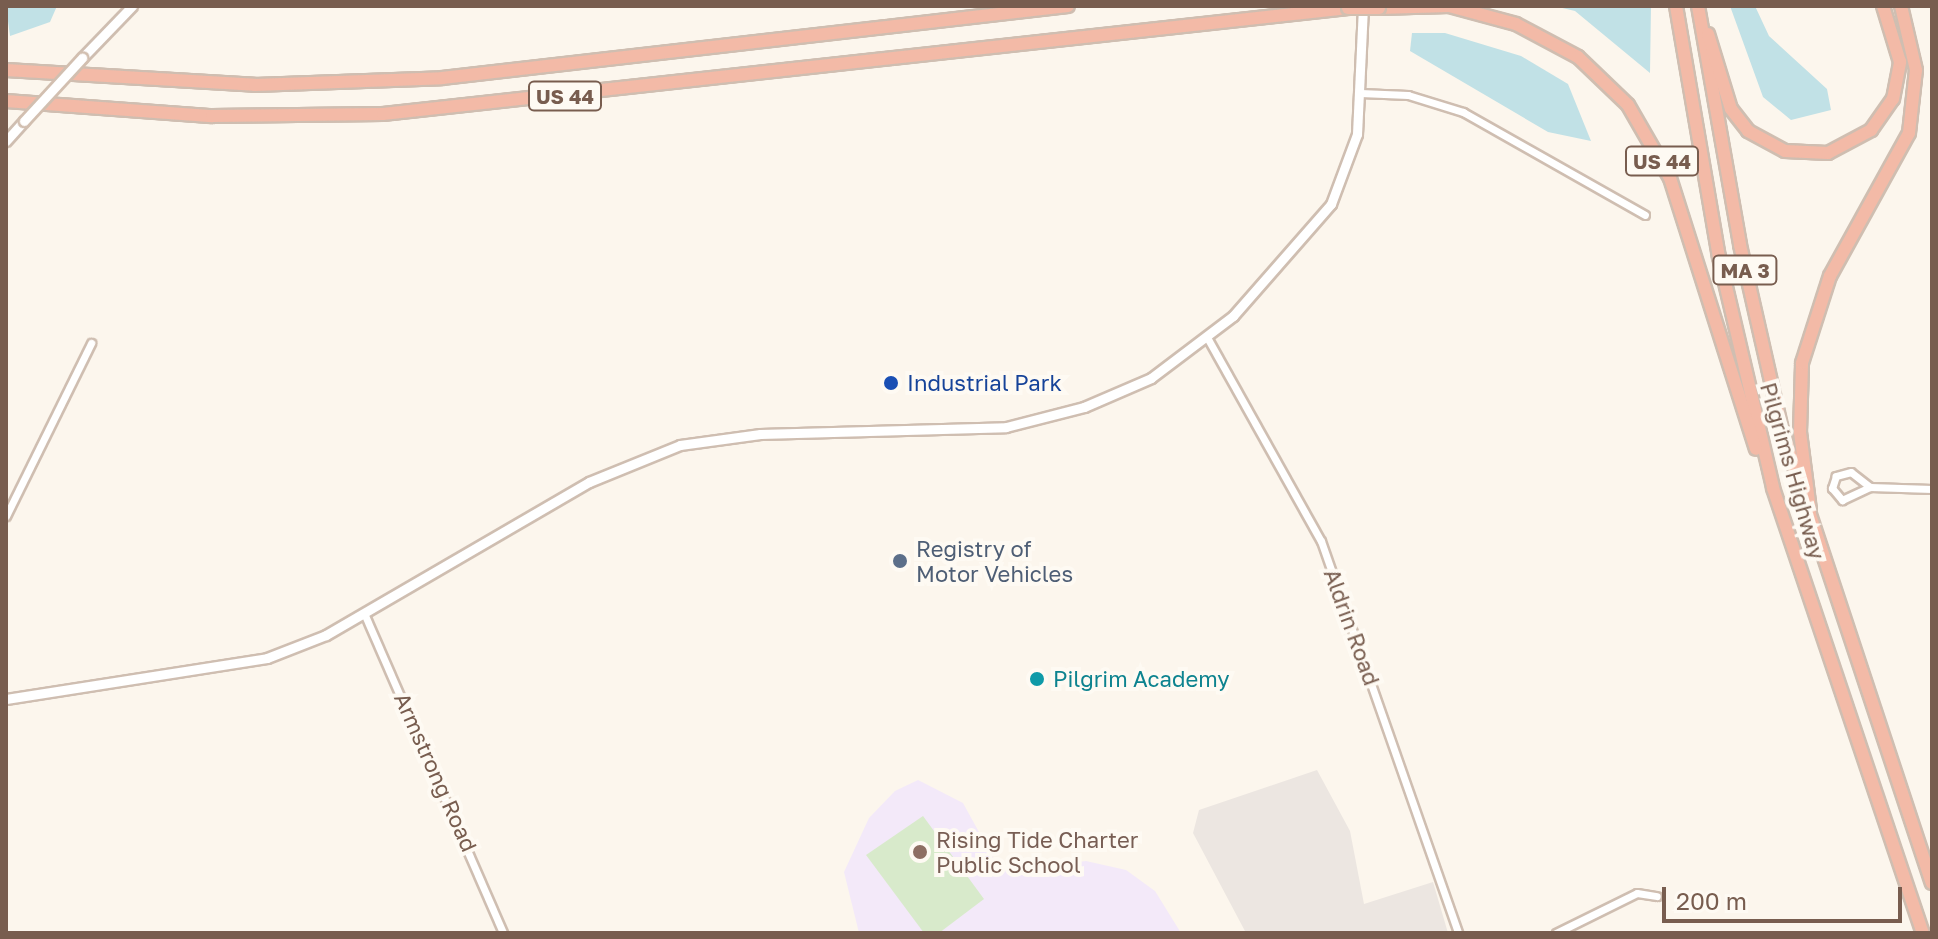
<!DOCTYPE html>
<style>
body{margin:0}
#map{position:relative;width:1938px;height:939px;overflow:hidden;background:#fcf6ed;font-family:"Golos Text",sans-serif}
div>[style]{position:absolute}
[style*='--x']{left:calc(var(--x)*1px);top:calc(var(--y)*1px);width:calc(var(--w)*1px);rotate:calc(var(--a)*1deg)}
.industrial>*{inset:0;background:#ece6e1}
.education>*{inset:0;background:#f3e9f9}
.green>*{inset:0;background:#d8eacb}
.water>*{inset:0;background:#c1e1e6}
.roads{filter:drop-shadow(2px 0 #cfbeb1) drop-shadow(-2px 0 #cfbeb1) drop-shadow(0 2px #cfbeb1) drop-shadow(0 -2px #cfbeb1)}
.street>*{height:7px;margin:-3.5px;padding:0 3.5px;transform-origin:3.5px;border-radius:3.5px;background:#fff}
.secondary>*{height:9px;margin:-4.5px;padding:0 4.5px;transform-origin:4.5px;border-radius:4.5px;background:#fff}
.highway>*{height:12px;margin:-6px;padding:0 6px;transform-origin:6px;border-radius:6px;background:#f3baa7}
.bridges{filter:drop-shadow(2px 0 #d2bfb0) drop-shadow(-2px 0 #d2bfb0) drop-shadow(0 2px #d2bfb0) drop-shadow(0 -2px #d2bfb0)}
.secondary-bridge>*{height:9px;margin:-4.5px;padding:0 4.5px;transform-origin:4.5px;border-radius:4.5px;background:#fff}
.highway-bridge>*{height:12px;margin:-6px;padding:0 6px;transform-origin:6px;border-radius:6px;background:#f3baa7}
.dots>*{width:22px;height:22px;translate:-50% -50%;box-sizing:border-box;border:4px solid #fefaf3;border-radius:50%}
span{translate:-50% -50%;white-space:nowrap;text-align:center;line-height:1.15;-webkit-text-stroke:8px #fefaf3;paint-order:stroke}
.shield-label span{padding:2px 6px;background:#fefaf3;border:2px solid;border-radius:6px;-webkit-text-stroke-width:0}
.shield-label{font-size:20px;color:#785d4f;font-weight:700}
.transit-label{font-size:22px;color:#164399}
.left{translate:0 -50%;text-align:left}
.street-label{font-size:22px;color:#785d4f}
.service-label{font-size:22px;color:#4e5e75}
.culture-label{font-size:22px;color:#0d838f}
.education-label{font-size:22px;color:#785e54}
.frame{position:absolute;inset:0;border:8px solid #785d4f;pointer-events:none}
.scale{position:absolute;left:1662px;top:887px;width:240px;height:36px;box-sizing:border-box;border:4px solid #785d4f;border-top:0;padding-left:10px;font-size:24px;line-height:28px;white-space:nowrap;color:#785d4f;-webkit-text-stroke:6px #fefaf3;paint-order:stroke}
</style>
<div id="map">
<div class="industrial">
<div style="clip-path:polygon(1317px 770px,1350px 831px,1364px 904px,1433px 882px,1448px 933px,1246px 933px,1193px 833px,1199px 810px)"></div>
</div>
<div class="education">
<div style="clip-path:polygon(918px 780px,963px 803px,996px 863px,1014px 870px,1086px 861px,1126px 870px,1155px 891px,1181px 933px,859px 933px,844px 872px,869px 818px,895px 791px)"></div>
</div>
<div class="green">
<div style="clip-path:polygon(923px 816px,984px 899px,939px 933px,924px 933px,866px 855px)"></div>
</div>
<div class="water">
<div style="clip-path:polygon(6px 6px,57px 6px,50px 22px,10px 36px)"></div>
<div style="clip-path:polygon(1554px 6px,1651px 6px,1650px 73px,1575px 11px)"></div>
<div style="clip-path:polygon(1730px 6px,1755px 6px,1769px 36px,1827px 89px,1831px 110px,1791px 120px,1763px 97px)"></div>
<div style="clip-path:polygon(1412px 33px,1445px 33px,1521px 56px,1568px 84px,1591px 141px,1548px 132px,1410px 51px)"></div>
</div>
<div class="roads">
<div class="street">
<div style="--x:1360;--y:93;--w:48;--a:2.4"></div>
<div style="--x:1408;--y:95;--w:58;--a:17.2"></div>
<div style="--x:1463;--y:112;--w:209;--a:29.5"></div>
<div style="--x:1208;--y:339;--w:231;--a:60.8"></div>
<div style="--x:1321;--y:541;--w:415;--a:70.7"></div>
<div style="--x:1870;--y:487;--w:24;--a:-142"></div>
<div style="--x:1851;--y:472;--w:16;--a:165"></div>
<div style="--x:1836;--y:476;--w:13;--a:108"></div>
<div style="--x:1832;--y:488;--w:16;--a:50"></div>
<div style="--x:1842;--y:500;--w:31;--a:-25"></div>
<div style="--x:1870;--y:487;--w:62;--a:1.8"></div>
<div style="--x:6;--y:516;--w:193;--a:-63.8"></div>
<div style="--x:364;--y:613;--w:349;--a:66.5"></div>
<div style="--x:1556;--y:933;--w:90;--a:-26.3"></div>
<div style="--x:1637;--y:893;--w:20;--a:9"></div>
</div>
<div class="secondary">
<div style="--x:82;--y:58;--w:72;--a:-46.1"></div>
<div style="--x:6;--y:141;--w:27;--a:-48"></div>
<div style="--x:6;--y:699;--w:264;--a:-8.9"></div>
<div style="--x:267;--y:658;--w:63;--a:-21.3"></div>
<div style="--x:326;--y:635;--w:304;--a:-30.2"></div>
<div style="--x:589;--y:482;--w:98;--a:-22.1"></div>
<div style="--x:680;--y:445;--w:81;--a:-7.8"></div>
<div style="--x:760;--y:434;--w:246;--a:-1.6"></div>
<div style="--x:1006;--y:427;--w:81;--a:-14.4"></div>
<div style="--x:1084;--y:407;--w:73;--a:-23.4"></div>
<div style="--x:1151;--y:378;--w:103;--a:-37.1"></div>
<div style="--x:1233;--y:316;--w:149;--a:-48.8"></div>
<div style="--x:1331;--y:204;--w:75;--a:-69.6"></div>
<div style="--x:1357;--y:134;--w:128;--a:-87.3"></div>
</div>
<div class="highway">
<div style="--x:1676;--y:6;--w:255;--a:80.3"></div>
<div style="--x:1719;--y:257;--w:237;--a:76.8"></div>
<div style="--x:1773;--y:488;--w:470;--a:71.4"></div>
<div style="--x:1698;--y:6;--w:243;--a:80"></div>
<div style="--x:1740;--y:245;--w:190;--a:77.2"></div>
<div style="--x:1782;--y:430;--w:477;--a:71.7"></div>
<div style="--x:1379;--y:8;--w:70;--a:-1.6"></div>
<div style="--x:1449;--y:6;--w:69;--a:15"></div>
<div style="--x:1516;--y:24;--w:70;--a:28"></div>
<div style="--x:1578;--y:57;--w:69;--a:43.8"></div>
<div style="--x:1628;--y:105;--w:84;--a:60.1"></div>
<div style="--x:1670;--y:178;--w:284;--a:72.4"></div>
<div style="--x:1708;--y:34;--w:78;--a:73"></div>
<div style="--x:1731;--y:109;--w:28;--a:52"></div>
<div style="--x:1748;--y:131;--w:42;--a:28.4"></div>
<div style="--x:1785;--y:151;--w:43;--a:2.7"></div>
<div style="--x:1828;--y:153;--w:49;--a:-28.1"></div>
<div style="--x:1871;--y:130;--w:38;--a:-55"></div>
<div style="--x:1893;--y:99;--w:38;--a:-79"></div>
<div style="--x:1900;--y:62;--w:59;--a:-106.9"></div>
<div style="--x:6;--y:70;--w:249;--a:3.4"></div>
<div style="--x:255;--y:85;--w:187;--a:-2.1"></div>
<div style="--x:442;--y:78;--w:630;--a:-6.56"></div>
<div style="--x:6;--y:101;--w:207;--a:4.2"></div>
<div style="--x:212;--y:116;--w:171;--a:-0.7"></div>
<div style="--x:383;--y:114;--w:971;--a:-6.27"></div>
<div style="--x:1810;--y:510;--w:79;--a:-97.3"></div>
<div style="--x:1800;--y:432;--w:69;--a:-88.3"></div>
<div style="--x:1802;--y:363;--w:91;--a:-72.2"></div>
<div style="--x:1830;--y:276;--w:163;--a:-61.1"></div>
<div style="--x:1909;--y:133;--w:63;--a:-83.7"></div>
<div style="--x:1916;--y:70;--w:66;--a:-103.2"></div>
</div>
</div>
<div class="bridges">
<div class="secondary-bridge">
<div style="--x:24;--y:121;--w:86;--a:-47.4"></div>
</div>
<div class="highway-bridge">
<div style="--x:1348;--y:8;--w:31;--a:0"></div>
</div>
</div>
<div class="dots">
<div style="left:891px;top:383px;background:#1a4fb4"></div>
<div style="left:900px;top:561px;background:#5c6f8a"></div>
<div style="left:1037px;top:679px;background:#0f9aa8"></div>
<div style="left:920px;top:852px;background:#8d6e63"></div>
</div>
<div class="shield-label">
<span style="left:565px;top:96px">US 44</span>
<span style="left:1662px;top:161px">US 44</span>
<span style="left:1745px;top:270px">MA 3</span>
</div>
<div class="transit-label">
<span class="left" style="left:907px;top:383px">Industrial Park</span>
</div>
<div class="street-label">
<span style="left:1793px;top:471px;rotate:74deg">Pilgrims Highway</span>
<span style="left:1352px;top:627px;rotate:70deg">Aldrin Road</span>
<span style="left:436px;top:772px;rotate:66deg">Armstrong Road</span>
</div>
<div class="service-label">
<span class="left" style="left:916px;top:561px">Registry of<br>Motor Vehicles</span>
</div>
<div class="culture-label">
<span class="left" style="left:1053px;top:679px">Pilgrim Academy</span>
</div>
<div class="education-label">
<span class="left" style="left:936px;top:852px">Rising Tide Charter<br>Public School</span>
</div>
<div class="frame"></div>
<div class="scale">200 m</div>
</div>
